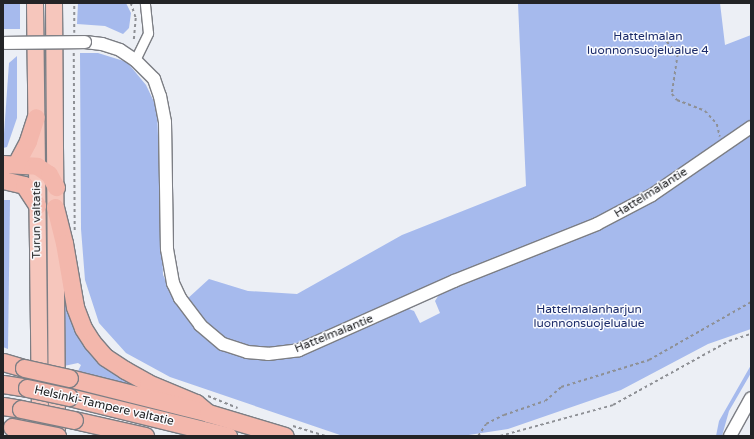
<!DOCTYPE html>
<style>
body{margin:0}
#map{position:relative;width:754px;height:439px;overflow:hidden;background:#eceff5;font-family:"Varela Round",sans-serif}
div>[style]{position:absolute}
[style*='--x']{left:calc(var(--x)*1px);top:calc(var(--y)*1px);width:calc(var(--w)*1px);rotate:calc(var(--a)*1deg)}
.green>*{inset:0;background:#a6baed;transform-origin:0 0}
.path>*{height:1.5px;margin-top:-0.75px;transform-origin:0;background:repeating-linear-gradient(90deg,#8e9095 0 3px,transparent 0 6px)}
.roads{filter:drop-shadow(1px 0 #7c7e84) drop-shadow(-1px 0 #7c7e84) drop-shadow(0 1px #7c7e84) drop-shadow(0 -1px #7c7e84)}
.minor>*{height:9px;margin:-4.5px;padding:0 4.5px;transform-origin:4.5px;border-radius:4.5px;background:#fff}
.tertiary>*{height:12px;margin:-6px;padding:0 6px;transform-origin:6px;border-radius:6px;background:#fff}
.trunk>*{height:16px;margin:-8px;padding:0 8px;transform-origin:8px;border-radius:8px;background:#f6c6bc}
.motorway>*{height:17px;margin:-8.5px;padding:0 8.5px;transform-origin:8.5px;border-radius:8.5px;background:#f3b7ac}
.bridges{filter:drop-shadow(1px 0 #7c7e84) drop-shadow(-1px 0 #7c7e84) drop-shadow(0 1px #7c7e84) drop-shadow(0 -1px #7c7e84)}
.tertiary-bridge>*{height:12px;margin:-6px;padding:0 6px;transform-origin:6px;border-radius:6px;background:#fff}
.motorway-bridge>*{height:17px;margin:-8.5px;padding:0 8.5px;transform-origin:8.5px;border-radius:8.5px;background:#f3b7ac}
span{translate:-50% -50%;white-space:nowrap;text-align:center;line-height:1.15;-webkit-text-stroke:3px #fbfcff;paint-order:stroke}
.park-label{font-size:12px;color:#1c2c6a}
.street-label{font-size:12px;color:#232426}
.frame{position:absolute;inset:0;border:4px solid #232426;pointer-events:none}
</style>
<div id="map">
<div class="green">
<div style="left:3px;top:3px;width:17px;height:26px"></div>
<div style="clip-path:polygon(78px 3px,126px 3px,131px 13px,129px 28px,123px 34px,105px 26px,77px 24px)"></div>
<div style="clip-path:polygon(518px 3px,720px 3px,725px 45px,751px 35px,751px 122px,629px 204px,288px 348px,255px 348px,230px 342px,209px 329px,186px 300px,209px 279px,248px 291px,297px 294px,402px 235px,526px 186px)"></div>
<div style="clip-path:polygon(80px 53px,98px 53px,127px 62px,146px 85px,157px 108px,163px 275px,180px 308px,196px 328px,277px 360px,406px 308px,414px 311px,420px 323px,440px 313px,435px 301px,440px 293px,600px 228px,751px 132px,751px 329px,708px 344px,621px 390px,508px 429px,462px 436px,343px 436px,170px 377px,126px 353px,99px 323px,85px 280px,81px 229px)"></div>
<div style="clip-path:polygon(17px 56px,17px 118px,7px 147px,3px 148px,9px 63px)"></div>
<div style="clip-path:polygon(3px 200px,10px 200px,8px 349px,3px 347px)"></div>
<div style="clip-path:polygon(63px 288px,76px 322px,155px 390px,89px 379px,78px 371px,81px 365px,78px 363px,64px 366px)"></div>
<div style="clip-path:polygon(751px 365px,751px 373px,729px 411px,722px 436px,716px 436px,719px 421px)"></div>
</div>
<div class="path">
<div style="--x:131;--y:3;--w:16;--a:72"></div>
<div style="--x:136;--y:18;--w:22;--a:95"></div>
<div style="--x:74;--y:33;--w:30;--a:-90"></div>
<div style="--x:659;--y:33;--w:28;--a:48"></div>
<div style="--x:678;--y:54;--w:40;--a:98.5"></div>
<div style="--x:672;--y:94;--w:8;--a:50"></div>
<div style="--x:677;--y:100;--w:30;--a:21"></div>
<div style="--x:705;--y:111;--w:18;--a:47"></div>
<div style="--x:717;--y:124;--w:13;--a:77"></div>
<div style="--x:74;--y:53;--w:178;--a:89.7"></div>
<div style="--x:208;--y:396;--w:32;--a:22"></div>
<div style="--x:293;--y:426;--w:34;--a:17"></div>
<div style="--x:478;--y:436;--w:14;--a:-56"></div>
<div style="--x:486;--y:424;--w:20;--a:-27"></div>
<div style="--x:504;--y:415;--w:43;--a:-18.9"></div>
<div style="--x:545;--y:401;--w:21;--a:-41"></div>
<div style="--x:561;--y:387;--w:92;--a:-17.1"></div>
<div style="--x:649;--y:360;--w:117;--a:-29.6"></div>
<div style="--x:500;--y:436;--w:117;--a:-15.3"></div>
<div style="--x:613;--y:405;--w:132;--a:-28.9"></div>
<div style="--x:729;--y:341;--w:23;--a:-18"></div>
</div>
<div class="roads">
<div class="minor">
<div style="--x:135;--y:60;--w:30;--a:-64"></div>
<div style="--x:148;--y:33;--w:30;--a:-96"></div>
</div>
<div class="tertiary">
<div style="--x:85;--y:42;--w:17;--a:7"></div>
<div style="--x:102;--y:44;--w:19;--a:18"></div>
<div style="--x:120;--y:50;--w:18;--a:34"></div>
<div style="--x:135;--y:60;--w:27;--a:45"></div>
<div style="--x:154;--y:79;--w:18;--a:71"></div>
<div style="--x:160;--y:96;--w:26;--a:79"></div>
<div style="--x:165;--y:122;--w:127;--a:89.1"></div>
<div style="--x:167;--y:249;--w:35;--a:80"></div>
<div style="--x:173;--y:283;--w:17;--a:65"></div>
<div style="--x:180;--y:298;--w:34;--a:53"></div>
<div style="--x:200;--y:325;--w:30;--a:40"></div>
<div style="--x:223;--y:344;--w:25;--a:18"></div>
<div style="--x:247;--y:352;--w:21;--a:5"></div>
<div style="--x:268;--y:354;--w:31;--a:-7"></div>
<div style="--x:299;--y:350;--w:170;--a:-24"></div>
<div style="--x:454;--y:281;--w:154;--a:-21.7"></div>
<div style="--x:597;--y:224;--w:62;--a:-27.8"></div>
<div style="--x:652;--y:195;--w:120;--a:-34.5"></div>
<div style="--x:730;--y:436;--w:43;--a:-61.1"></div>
</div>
<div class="trunk">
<div style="--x:35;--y:3;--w:433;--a:89.3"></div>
<div style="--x:54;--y:3;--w:433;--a:89.6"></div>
</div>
<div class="motorway">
<div style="--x:3;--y:164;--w:34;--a:3"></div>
<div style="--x:37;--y:166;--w:14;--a:34"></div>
<div style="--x:49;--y:174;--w:15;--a:62"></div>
<div style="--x:16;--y:164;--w:26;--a:-62"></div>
<div style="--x:28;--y:141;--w:25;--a:-72"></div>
<div style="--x:3;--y:180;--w:22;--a:13"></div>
<div style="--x:24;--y:185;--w:24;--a:57"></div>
<div style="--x:55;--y:207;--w:37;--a:76"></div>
<div style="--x:64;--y:243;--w:65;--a:80.2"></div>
<div style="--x:75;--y:307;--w:22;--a:69"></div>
<div style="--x:83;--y:328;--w:17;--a:57"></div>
<div style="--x:92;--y:342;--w:20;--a:49"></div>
<div style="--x:105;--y:357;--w:24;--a:33"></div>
<div style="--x:125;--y:370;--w:26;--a:29"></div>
<div style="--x:148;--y:383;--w:52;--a:22.6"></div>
<div style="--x:196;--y:403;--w:16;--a:40"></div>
<div style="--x:3;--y:362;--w:22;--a:16"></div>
<div style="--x:69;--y:378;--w:143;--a:14.1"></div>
<div style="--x:208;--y:413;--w:80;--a:16.6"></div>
<div style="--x:3;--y:384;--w:24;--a:9"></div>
<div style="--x:69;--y:397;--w:164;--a:13.8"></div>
<div style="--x:3;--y:406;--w:18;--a:9"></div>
<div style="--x:74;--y:420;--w:73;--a:12.7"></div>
</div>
</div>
<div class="bridges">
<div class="tertiary-bridge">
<div style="--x:5;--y:43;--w:80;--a:-0.7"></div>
</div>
<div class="motorway-bridge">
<div style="--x:24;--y:368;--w:46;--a:12.5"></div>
<div style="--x:27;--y:388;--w:43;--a:12.1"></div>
<div style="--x:21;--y:409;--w:54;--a:11.7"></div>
<div style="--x:12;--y:427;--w:46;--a:11.3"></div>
</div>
</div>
<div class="park-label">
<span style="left:648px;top:44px">Hattelmalan<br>luonnonsuojelualue 4</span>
<span style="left:589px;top:317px">Hattelmalanharjun<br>luonnonsuojelualue</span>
</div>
<div class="street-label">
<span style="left:651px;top:193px;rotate:-32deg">Hattelmalantie</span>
<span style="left:37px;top:220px;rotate:-90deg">Turun valtatie</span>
<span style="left:334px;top:334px;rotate:-22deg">Hattelmalantie</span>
<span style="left:104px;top:406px;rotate:13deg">Helsinki-Tampere valtatie</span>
</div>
<div class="frame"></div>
</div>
